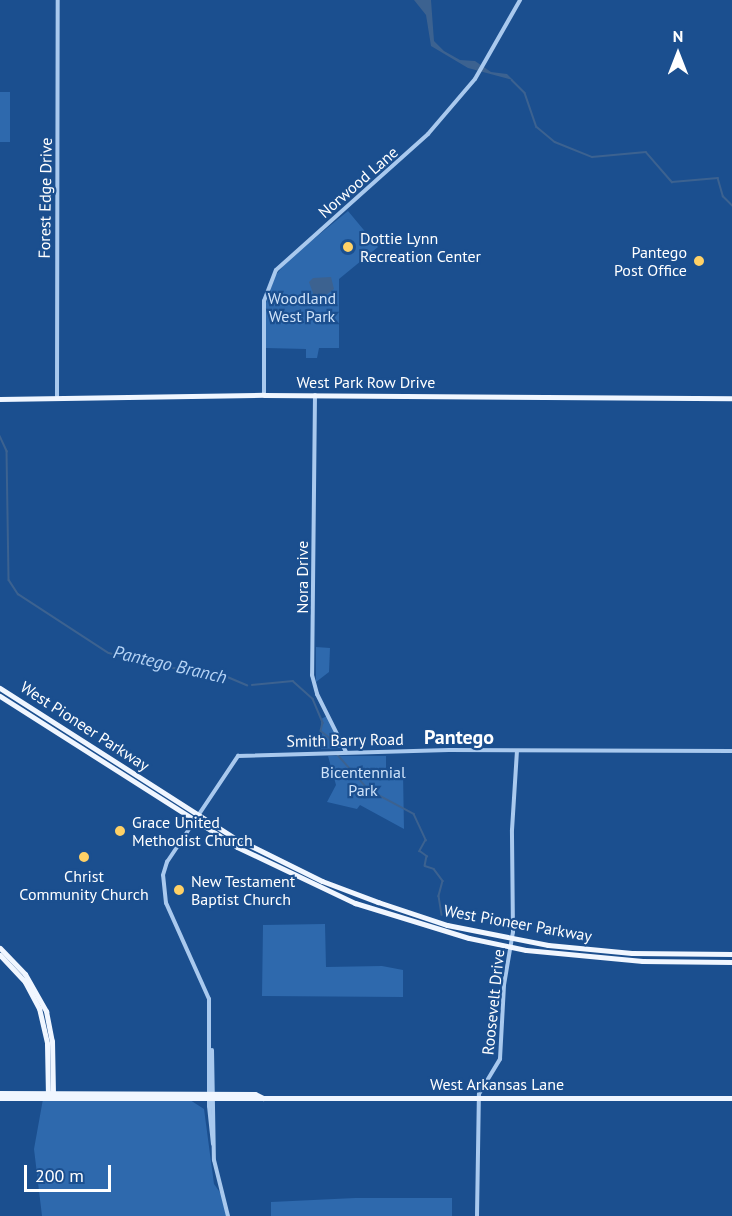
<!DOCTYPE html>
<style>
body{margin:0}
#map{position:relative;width:732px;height:1216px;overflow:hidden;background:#1b4f8f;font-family:"PT Sans",sans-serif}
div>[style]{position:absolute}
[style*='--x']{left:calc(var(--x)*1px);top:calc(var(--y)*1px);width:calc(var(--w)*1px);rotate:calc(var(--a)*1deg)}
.green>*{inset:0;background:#2e69ad;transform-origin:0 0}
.water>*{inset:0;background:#3c6290}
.stream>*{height:1.5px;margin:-0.75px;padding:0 0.75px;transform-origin:0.75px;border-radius:0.75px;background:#3c6290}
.minor>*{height:4px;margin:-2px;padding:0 2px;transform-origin:2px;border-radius:2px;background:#a9c9ee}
.major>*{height:5px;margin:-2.5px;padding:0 2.5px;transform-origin:2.5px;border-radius:2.5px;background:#f0f6ff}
.dots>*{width:16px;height:16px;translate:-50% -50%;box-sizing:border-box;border:3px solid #1b4f8f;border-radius:50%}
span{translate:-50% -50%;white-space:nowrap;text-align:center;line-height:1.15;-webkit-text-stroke:4.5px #1b4f8f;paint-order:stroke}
.street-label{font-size:16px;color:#fff}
.poi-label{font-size:16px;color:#fff}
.left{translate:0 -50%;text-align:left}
.right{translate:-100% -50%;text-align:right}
.park-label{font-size:16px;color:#cfe3fa}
.water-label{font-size:18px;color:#b5d3f5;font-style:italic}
.quarter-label{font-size:20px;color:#fff;font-weight:700}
.north{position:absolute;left:648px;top:24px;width:60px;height:60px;-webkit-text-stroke:4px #1b4f8f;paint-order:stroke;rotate:0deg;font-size:16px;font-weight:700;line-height:24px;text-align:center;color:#fff}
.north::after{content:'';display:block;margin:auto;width:21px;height:27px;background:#fff;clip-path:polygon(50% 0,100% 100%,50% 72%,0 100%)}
.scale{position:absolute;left:24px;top:1165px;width:87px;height:27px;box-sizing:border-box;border:3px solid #fff;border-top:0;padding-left:8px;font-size:18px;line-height:21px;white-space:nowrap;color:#fff;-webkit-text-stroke:4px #1b4f8f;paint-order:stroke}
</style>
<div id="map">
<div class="green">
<div style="left:0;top:92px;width:10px;height:50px"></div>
<div style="clip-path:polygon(348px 211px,378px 247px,339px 279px,339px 348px,319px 348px,317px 358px,306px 358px,306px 349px,266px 348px,266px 303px,275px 276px,288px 260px)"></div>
<div style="clip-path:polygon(316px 647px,330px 648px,329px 672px,316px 682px)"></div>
<div style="clip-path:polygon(327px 716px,342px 745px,341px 748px,321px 749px,321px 719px)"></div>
<div style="clip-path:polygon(328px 756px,386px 756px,386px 773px,403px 773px,404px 829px,360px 805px,357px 809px,327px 802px,336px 785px)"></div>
<div style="clip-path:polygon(325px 924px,326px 967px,382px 966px,403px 970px,403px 997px,262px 996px,263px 925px)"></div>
<div style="clip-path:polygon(43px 1099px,190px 1100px,204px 1109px,214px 1184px,224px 1198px,227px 1216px,42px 1216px,34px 1149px)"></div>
<div style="clip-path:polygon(355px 1198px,452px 1198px,452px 1216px,271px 1216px,271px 1202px)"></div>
</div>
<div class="water">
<div style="clip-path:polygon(414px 0,431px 0,434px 41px,444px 51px,460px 60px,475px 61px,491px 72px,507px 74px,513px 80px,468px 68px,431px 46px,426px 15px)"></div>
<div style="clip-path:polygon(331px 277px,334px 289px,325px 296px,326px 302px,320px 304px,319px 300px,311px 299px,313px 293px,309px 282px,313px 278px)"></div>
</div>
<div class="stream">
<div style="--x:512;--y:80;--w:18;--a:45"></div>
<div style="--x:525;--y:93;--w:36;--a:71"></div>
<div style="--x:537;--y:127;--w:23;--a:40"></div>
<div style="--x:555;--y:142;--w:40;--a:22"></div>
<div style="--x:592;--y:157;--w:54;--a:-5.3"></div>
<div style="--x:646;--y:152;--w:40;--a:49"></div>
<div style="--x:672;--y:182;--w:46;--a:-5"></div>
<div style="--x:718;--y:178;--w:19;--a:74"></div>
<div style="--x:723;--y:196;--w:13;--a:45"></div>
<div style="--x:0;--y:436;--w:17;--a:65"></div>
<div style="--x:7;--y:451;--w:129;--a:89.1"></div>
<div style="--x:9;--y:580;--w:17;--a:57"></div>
<div style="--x:18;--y:594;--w:108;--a:33"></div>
<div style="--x:109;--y:653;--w:55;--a:14.8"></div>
<div style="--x:162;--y:667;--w:54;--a:5.3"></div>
<div style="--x:216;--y:672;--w:34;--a:23"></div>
<div style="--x:252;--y:685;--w:41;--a:-5.6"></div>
<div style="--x:293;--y:681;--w:27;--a:42"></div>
<div style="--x:313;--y:699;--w:26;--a:67"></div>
<div style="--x:323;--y:723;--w:8;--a:104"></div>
<div style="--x:321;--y:731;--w:11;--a:38"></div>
<div style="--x:330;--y:738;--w:8;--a:76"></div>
<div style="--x:337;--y:754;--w:48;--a:48.4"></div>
<div style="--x:369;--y:790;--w:51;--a:28.1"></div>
<div style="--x:414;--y:814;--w:29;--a:65"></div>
<div style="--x:426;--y:840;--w:13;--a:119"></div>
<div style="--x:420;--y:851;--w:9;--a:36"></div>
<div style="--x:427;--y:856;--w:10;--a:101"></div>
<div style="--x:425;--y:866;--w:9;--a:18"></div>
<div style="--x:434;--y:869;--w:15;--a:53"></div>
<div style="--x:443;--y:881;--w:16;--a:105"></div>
<div style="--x:439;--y:896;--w:19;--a:81"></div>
</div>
<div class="minor">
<div style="--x:264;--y:395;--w:94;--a:-90"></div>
<div style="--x:264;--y:301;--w:33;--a:-69"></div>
<div style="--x:276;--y:270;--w:204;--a:-41.8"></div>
<div style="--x:428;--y:134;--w:72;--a:-49.5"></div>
<div style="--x:475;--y:79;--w:91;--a:-60.3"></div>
<div style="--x:315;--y:395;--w:280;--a:90.6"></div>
<div style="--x:312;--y:675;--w:20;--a:75"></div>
<div style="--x:317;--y:694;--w:65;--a:63.4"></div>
<div style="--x:57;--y:396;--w:396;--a:-89.9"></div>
<div style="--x:212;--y:1050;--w:110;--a:89"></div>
<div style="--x:214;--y:1160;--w:58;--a:76"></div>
<div style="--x:213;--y:1144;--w:38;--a:-96"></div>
<div style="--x:209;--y:1106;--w:107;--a:-90"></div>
<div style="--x:209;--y:999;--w:105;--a:-114.1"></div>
<div style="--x:166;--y:903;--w:28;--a:-96"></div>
<div style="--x:163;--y:875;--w:14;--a:-73"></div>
<div style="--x:167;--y:862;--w:128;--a:-56.2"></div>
<div style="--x:238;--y:756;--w:211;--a:-1.6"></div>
<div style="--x:449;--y:750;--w:283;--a:0.2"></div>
<div style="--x:477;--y:1216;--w:122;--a:-89.1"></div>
<div style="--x:479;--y:1094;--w:41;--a:-59"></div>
<div style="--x:500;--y:1059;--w:74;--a:-86.9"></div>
<div style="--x:504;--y:985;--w:54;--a:-80.4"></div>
<div style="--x:513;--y:932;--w:102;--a:-90.6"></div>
<div style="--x:512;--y:830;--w:79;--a:-86.4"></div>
</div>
<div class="major">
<div style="--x:0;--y:399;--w:264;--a:-0.9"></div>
<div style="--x:264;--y:395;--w:468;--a:0.4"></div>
<div style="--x:0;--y:688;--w:279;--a:32.6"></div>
<div style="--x:235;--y:838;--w:97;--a:26.3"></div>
<div style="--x:322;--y:881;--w:60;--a:20.6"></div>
<div style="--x:378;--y:902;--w:73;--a:18.4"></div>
<div style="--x:447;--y:925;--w:103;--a:11.2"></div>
<div style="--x:548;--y:945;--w:84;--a:5.4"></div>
<div style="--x:632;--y:953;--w:100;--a:0.6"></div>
<div style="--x:0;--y:696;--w:281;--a:32.5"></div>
<div style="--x:237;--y:847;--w:131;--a:25.4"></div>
<div style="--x:355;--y:903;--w:119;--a:17.1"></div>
<div style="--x:469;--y:938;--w:58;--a:11.9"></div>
<div style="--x:526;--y:950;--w:117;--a:5.4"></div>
<div style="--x:642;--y:961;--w:90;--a:0.6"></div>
<div style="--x:0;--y:948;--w:36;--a:46"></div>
<div style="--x:25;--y:974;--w:43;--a:60.4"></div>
<div style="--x:46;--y:1011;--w:31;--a:79"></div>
<div style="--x:52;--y:1041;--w:53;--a:88.9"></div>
<div style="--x:0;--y:955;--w:37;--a:47"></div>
<div style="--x:25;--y:982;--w:30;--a:62"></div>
<div style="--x:39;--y:1008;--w:37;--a:77"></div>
<div style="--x:47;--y:1044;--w:50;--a:88.9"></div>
<div style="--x:0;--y:1093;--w:255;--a:0.2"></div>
<div style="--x:255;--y:1094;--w:9;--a:27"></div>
<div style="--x:0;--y:1098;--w:732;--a:0"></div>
</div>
<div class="dots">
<div style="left:348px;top:247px;background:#ffd166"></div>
<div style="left:699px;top:261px;background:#ffd166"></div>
<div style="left:120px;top:831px;background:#ffd166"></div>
<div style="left:84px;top:857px;background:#ffd166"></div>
<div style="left:179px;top:890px;background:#ffd166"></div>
</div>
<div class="street-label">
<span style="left:358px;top:182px;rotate:-41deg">Norwood Lane</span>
<span style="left:45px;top:198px;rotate:-89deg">Forest Edge Drive</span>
<span style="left:366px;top:382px">West Park Row Drive</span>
<span style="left:302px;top:577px;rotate:-90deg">Nora Drive</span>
<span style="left:85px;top:726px;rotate:33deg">West Pioneer Parkway</span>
<span style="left:345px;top:740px;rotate:-1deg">Smith Barry Road</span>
<span style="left:518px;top:923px;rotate:10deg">West Pioneer Parkway</span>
<span style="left:493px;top:1002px;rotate:-84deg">Roosevelt Drive</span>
<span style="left:497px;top:1084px">West Arkansas Lane</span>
</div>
<div class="poi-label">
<span class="left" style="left:360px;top:247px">Dottie Lynn<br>Recreation Center</span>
<span class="right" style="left:687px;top:261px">Pantego<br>Post Office</span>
<span class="left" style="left:132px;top:831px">Grace United<br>Methodist Church</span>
<span style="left:84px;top:885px">Christ<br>Community Church</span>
<span class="left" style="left:191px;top:890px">New Testament<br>Baptist Church</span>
</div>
<div class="park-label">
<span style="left:302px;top:307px">Woodland<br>West Park</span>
<span style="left:363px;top:781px">Bicentennial<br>Park</span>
</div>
<div class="water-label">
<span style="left:170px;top:665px;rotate:13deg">Pantego Branch</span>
</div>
<div class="quarter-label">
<span style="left:459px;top:737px">Pantego</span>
</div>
<div class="north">N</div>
<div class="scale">200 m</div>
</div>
